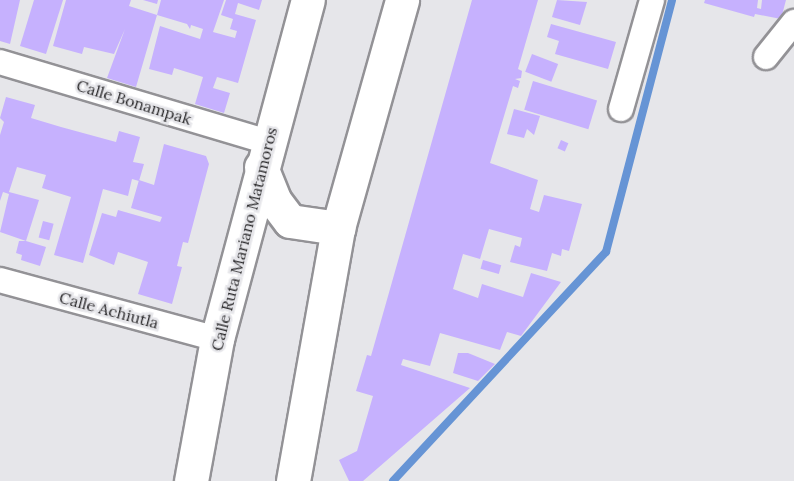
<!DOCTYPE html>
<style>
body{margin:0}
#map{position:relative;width:794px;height:481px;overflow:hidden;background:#e6e6ea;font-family:Lora,serif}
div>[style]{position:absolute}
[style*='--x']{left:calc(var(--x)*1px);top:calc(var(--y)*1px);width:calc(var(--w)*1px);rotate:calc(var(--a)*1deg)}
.stream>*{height:8px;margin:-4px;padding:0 4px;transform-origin:4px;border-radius:4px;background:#6694d5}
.building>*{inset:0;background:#c6b1fe;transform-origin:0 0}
.roads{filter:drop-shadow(2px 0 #939296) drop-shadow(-2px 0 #939296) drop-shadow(0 2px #939296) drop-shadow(0 -2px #939296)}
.minor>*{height:24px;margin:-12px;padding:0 12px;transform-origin:12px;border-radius:12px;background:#fff}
.primary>*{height:33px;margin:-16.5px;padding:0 16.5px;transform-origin:16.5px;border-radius:16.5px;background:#fff}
span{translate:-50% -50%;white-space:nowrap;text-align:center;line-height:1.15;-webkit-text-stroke:5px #e6e6ea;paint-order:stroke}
.street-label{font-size:16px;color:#2a292b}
</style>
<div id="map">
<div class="stream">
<div style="--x:393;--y:481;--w:313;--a:-47.1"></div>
<div style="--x:606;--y:252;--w:260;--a:-75.3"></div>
</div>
<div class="building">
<div style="clip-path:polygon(0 0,20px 0,10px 44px,0 41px)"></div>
<div style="clip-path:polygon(34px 0,63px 0,46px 54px,20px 46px)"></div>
<div style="clip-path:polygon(66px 0,131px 0,129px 6px,157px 15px,161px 0,224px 0,213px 32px,235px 38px,237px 31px,230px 29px,233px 19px,221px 15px,226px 0,262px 0,259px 10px,238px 3px,235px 14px,256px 20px,238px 83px,217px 77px,213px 88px,230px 93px,224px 113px,195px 104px,203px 77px,174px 68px,172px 75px,149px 69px,160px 26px,200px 39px,203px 29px,191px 25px,190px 29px,187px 24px,157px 15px,136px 87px,107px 78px,125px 29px,114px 54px,84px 47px,82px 54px,53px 46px)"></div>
<div style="clip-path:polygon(143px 0,158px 0,157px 4px)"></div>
<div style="clip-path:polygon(472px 0,538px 0,518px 69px,522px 71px,521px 78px,515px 79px,520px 81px,518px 88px,513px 86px,490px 163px,538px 180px,530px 209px,539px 212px,544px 195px,582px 204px,569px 251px,562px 249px,561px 256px,552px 253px,547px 271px,510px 262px,515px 245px,520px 247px,522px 238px,489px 229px,480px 259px,463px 254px,453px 289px,478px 298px,482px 284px,523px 297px,531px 273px,561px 282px,521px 336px,507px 332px,500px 350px,440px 333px,430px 366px,403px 359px,401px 365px,470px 388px,363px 481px,349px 481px,339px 460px,357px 451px,373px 396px,356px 391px,367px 355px,371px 356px)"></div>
<div style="clip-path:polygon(557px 0,587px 2px,580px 25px,552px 17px)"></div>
<div style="clip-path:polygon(705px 0,758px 0,757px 8px,761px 9px,762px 0,786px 0,781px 19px,755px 14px,754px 17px,704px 3px)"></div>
<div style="clip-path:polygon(551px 24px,616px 42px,608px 69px,555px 54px,559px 41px,547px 37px)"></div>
<div style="left:532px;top:54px;width:28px;height:19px;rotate:21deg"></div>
<div style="left:533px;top:81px;width:67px;height:30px;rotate:17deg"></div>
<div style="clip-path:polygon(6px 97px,35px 105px,31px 118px,61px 127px,116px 142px,119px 131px,140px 137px,133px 162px,144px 164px,139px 181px,132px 179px,128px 196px,103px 189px,83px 263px,54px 255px,71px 197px,42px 188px,46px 175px,17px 167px,9px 192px,39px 200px,26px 241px,46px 247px,40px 266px,21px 260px,22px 255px,16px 253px,19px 241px,26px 241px,0 232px,9px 194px,3px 192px,0 201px,0 135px,4px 122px,0 118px)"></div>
<div style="clip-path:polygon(514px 109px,540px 116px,534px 135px,527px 129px,524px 138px,507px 134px)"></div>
<div style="left:561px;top:140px;width:8px;height:9px;rotate:23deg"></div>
<div style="clip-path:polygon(164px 144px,206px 156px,209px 164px,188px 243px,183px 242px,177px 266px,182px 267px,172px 304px,138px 294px,148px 262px,118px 252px,114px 265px,89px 255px,102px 213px,116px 217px,118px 210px,160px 222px,162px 217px,131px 208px,139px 180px,154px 185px)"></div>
<div style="left:43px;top:221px;width:11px;height:17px;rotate:15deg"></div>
<div style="left:483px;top:260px;width:19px;height:9px;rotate:16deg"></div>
<div style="clip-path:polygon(458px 353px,468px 353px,495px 364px,478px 381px,453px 373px)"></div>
</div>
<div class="roads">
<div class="minor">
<div style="--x:766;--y:57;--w:45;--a:-51.3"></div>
<div style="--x:0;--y:62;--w:280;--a:16.6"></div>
<div style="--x:621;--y:109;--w:113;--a:-74.1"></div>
<div style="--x:0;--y:280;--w:225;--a:15.2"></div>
</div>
<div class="primary">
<div style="--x:261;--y:167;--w:35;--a:68"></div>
<div style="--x:274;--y:200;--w:26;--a:53"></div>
<div style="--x:290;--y:221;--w:49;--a:8.3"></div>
<div style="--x:191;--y:481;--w:144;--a:-79.6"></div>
<div style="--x:217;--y:339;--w:351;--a:-75"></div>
<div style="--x:293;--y:481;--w:257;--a:-79.9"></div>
<div style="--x:338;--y:228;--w:237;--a:-74.3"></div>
</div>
</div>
<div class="street-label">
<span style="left:134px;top:102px;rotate:17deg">Calle Bonampak</span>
<span style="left:244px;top:239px;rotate:-76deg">Calle Ruta Mariano Matamoros</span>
<span style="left:109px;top:310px;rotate:15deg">Calle Achiutla</span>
</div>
</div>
